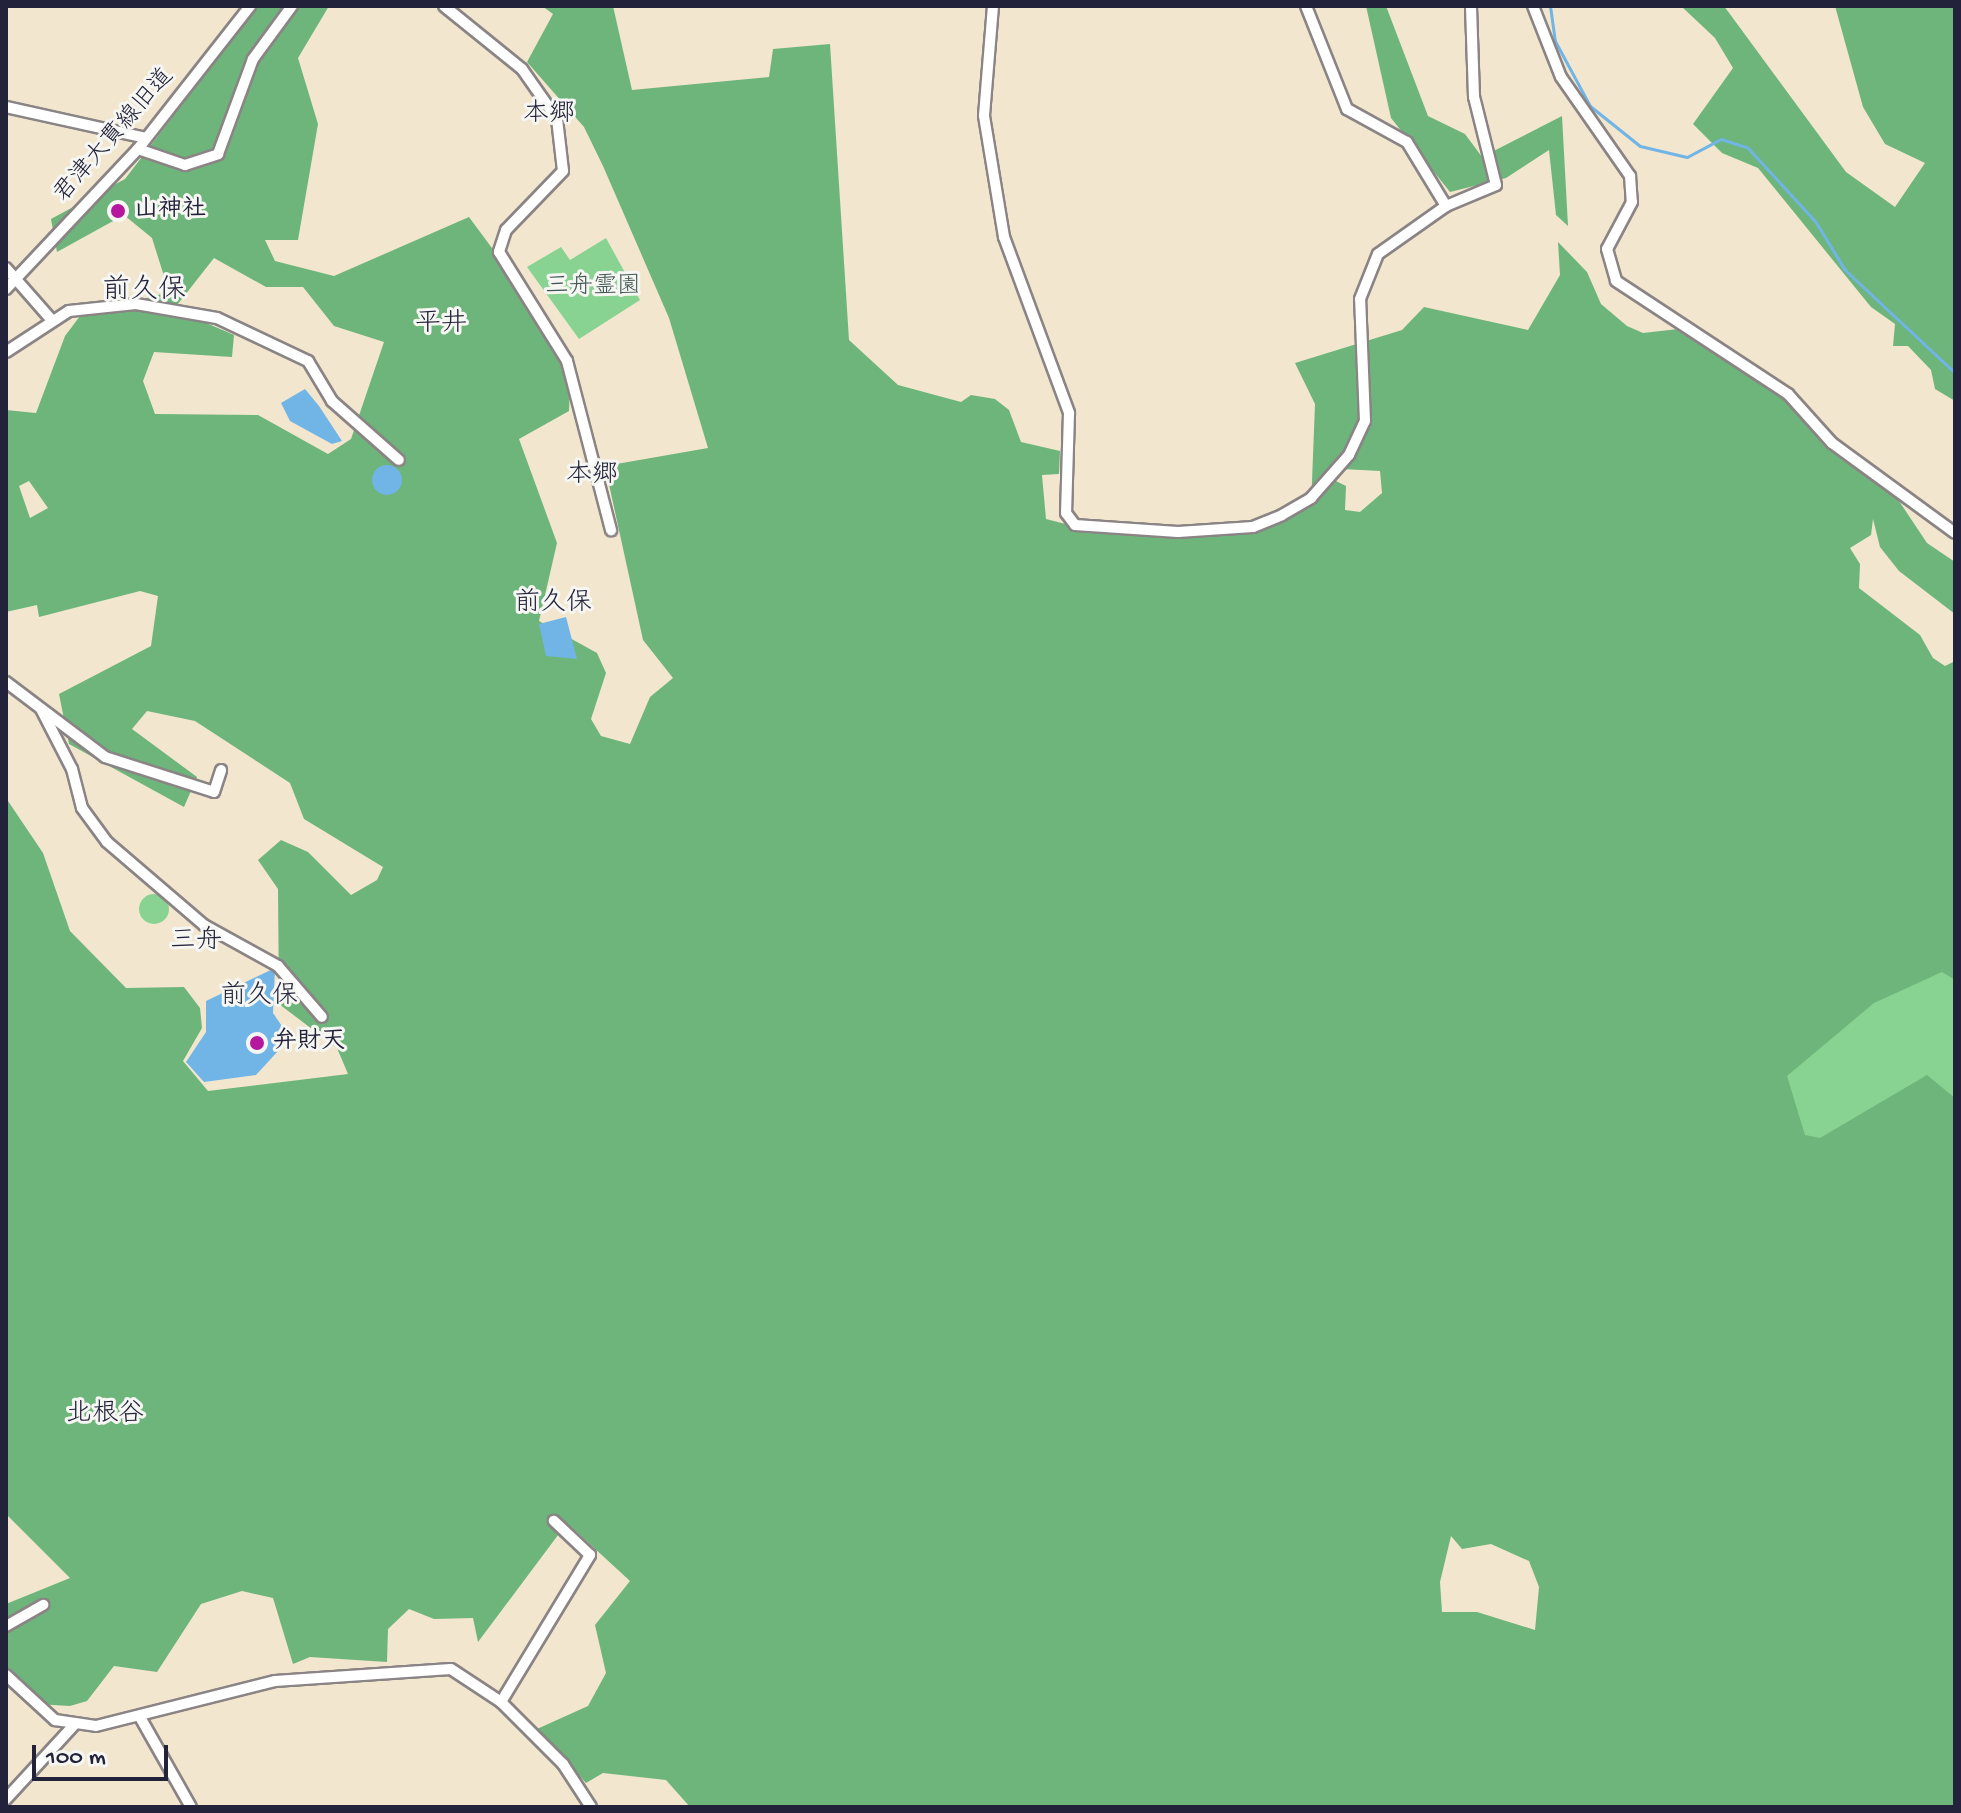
<!DOCTYPE html>
<meta charset="utf-8">
<style>
body{margin:0}
#map{position:relative;width:1961px;height:1813px;overflow:hidden;background:#f2e6cf;font-family:"Gochi Hand","Klee One",sans-serif}
div>[style]{position:absolute}
[style*='--x']{left:calc(var(--x)*1px);top:calc(var(--y)*1px);width:calc(var(--w)*1px);rotate:calc(var(--a)*1deg)}
.green>*{inset:0;background:#88d391}
.round{border-radius:50%}
.forest>*{inset:0;background:#6eb57b}
.water>*{inset:0;background:#71b4e6}
.stream>*{height:3px;margin:-1.5px;padding:0 1.5px;transform-origin:1.5px;border-radius:1.5px;background:#71b4e6}
.roads{filter:drop-shadow(2px 0 #8a8485) drop-shadow(-2px 0 #8a8485) drop-shadow(0 2px #8a8485) drop-shadow(0 -2px #8a8485)}
.minor>*{height:10px;margin:-5px;padding:0 5px;transform-origin:5px;border-radius:5px;background:#fff}
.dots>*{width:22px;height:22px;translate:-50% -50%;box-sizing:border-box;border:4px solid #f6f6f2;border-radius:50%}
span{translate:-50% -50%;white-space:nowrap;text-align:center;line-height:1.15;-webkit-text-stroke:6px #f6f6f2;paint-order:stroke}
.street-label{font-size:24px;color:#22223b}
.poi-label{font-size:24px;color:#22223b;font-weight:700}
.left{translate:0 -50%;text-align:left}
.park-label{font-size:24px;color:#415755}
.neighbourhood-label{font-size:26px;color:#22223b}
.quarter-label{font-size:28px;color:#22223b}
.frame{position:absolute;inset:0;border:8px solid #22223b;pointer-events:none}
.scale{position:absolute;left:32px;top:1745px;width:136px;height:36px;box-sizing:border-box;border:4px solid #22223b;border-top:0;padding-left:10px;font-size:24px;line-height:28px;white-space:nowrap;color:#22223b;-webkit-text-stroke:6px #f6f6f2;paint-order:stroke}
</style>
<div id="map">
<div class="green">
<div style="clip-path:polygon(606px 238px,640px 300px,579px 339px,527px 267px,561px 247px,570px 260px)"></div>
<div class="round" style="left:139px;top:894px;width:30px;height:30px"></div>
<div style="clip-path:polygon(1955px 946px,1955px 1262px,1787px 1159px,1750px 1068px)"></div>
</div>
<div class="forest">
<div style="clip-path:polygon(evenodd,258px 6px,329px 6px,298px 58px,318px 124px,298px 240px,265px 240px,275px 261px,334px 276px,469px 217px,571px 355px,569px 411px,519px 439px,557px 543px,539px 621px,597px 653px,606px 673px,591px 719px,601px 736px,630px 744px,650px 697px,673px 678px,643px 640px,605px 466px,708px 448px,669px 318px,603px 166px,584px 127px,527px 62px,553px 14px,542px 6px,613px 6px,632px 90px,769px 77px,773px 49px,830px 44px,849px 340px,898px 385px,961px 402px,971px 395px,995px 399px,1009px 410px,1021px 442px,1060px 451px,1059px 474px,1042px 475px,1046px 519px,1093px 531px,1178px 536px,1254px 520px,1301px 499px,1311px 507px,1315px 404px,1295px 363px,1402px 330px,1424px 307px,1528px 330px,1560px 275px,1558px 242px,1587px 272px,1601px 304px,1627px 326px,1643px 333px,1678px 329px,1737px 365px,1792px 401px,1897px 498px,1927px 543px,1955px 562px,1955px 614px,1899px 571px,1880px 547px,1873px 519px,1871px 535px,1850px 548px,1860px 564px,1859px 588px,1920px 635px,1933px 658px,1945px 666px,1955px 661px,1955px 980px,1942px 972px,1874px 1003px,1787px 1076px,1805px 1135px,1820px 1138px,1927px 1075px,1955px 1098px,1955px 1807px,690px 1807px,666px 1780px,603px 1773px,586px 1783px,537px 1729px,588px 1706px,606px 1673px,595px 1625px,630px 1581px,567px 1523px,478px 1642px,473px 1618px,434px 1619px,409px 1609px,388px 1629px,387px 1662px,310px 1657px,293px 1664px,273px 1598px,242px 1591px,201px 1604px,157px 1672px,114px 1666px,87px 1701px,70px 1706px,36px 1704px,20px 1691px,7px 1667px,6px 1604px,70px 1578px,6px 1514px,6px 798px,43px 853px,70px 931px,126px 988px,184px 987px,200px 1008px,202px 1028px,183px 1061px,208px 1091px,348px 1074px,337px 1048px,279px 1004px,278px 889px,258px 860px,281px 840px,308px 852px,351px 895px,377px 880px,383px 867px,304px 819px,290px 783px,195px 721px,147px 711px,132px 729px,197px 777px,184px 807px,69px 744px,59px 694px,151px 646px,158px 596px,140px 591px,39px 617px,37px 605px,6px 612px,6px 410px,36px 413px,65px 336px,80px 316px,169px 292px,152px 238px,124px 215px,57px 252px,51px 219px,125px 179px,258px 6px,214px 258px,266px 287px,303px 287px,334px 326px,384px 342px,351px 439px,328px 454px,258px 415px,155px 414px,143px 381px,154px 352px,232px 357px,234px 335px,174px 309px,214px 258px,258px 6px,1342px 469px,1380px 471px,1382px 493px,1360px 512px,1345px 510px,1346px 486px,1332px 479px,1342px 469px,258px 6px,29px 481px,48px 508px,30px 518px,19px 486px,29px 481px,258px 6px,1451px 1536px,1462px 1549px,1491px 1544px,1529px 1561px,1539px 1587px,1535px 1630px,1477px 1612px,1442px 1612px,1440px 1582px,1451px 1536px)"></div>
<div style="clip-path:polygon(1366px 6px,1386px 6px,1428px 116px,1465px 134px,1482px 157px,1562px 116px,1568px 226px,1556px 215px,1549px 150px,1506px 178px,1450px 192px,1391px 118px)"></div>
<div style="clip-path:polygon(1681px 6px,1724px 6px,1846px 172px,1895px 207px,1925px 163px,1885px 144px,1863px 107px,1835px 6px,1955px 6px,1955px 401px,1935px 389px,1931px 370px,1908px 346px,1893px 346px,1895px 324px,1871px 307px,1758px 168px,1722px 153px,1693px 124px,1733px 68px,1715px 38px)"></div>
</div>
<div class="water">
<div style="clip-path:polygon(305px 389px,319px 406px,342px 441px,332px 444px,290px 421px,281px 403px)"></div>
<div class="round" style="left:372px;top:465px;width:30px;height:30px"></div>
<div style="clip-path:polygon(566px 617px,577px 659px,546px 656px,539px 624px)"></div>
<div style="clip-path:polygon(275px 968px,273px 1013px,290px 1038px,256px 1075px,204px 1082px,186px 1062px,206px 1032px,206px 1001px)"></div>
</div>
<div class="stream">
<div style="--x:1550;--y:6;--w:35;--a:82"></div>
<div style="--x:1555;--y:41;--w:74;--a:61.7"></div>
<div style="--x:1590;--y:106;--w:64;--a:38.7"></div>
<div style="--x:1640;--y:146;--w:48;--a:13.2"></div>
<div style="--x:1687;--y:157;--w:38;--a:-28"></div>
<div style="--x:1721;--y:139;--w:28;--a:18"></div>
<div style="--x:1748;--y:148;--w:99;--a:47.5"></div>
<div style="--x:1815;--y:221;--w:57;--a:58.5"></div>
<div style="--x:1845;--y:270;--w:151;--a:43.1"></div>
</div>
<div class="roads">
<div class="minor">
<div style="--x:444;--y:6;--w:100;--a:38.9"></div>
<div style="--x:522;--y:69;--w:61;--a:55"></div>
<div style="--x:557;--y:119;--w:52;--a:83.4"></div>
<div style="--x:563;--y:171;--w:82;--a:134"></div>
<div style="--x:506;--y:230;--w:23;--a:108"></div>
<div style="--x:499;--y:252;--w:128;--a:58"></div>
<div style="--x:567;--y:361;--w:175;--a:75.4"></div>
<div style="--x:993;--y:6;--w:110;--a:94.7"></div>
<div style="--x:984;--y:116;--w:123;--a:80.6"></div>
<div style="--x:1004;--y:237;--w:188;--a:69.7"></div>
<div style="--x:1069;--y:413;--w:100;--a:91.7"></div>
<div style="--x:1066;--y:513;--w:15;--a:53"></div>
<div style="--x:1075;--y:525;--w:103;--a:3.9"></div>
<div style="--x:1178;--y:532;--w:75;--a:-3.8"></div>
<div style="--x:1253;--y:527;--w:31;--a:-22"></div>
<div style="--x:1282;--y:515;--w:34;--a:-30"></div>
<div style="--x:1311;--y:498;--w:57;--a:-48.5"></div>
<div style="--x:1349;--y:455;--w:38;--a:-65"></div>
<div style="--x:1365;--y:421;--w:122;--a:-92.3"></div>
<div style="--x:1360;--y:299;--w:48;--a:-68.2"></div>
<div style="--x:1378;--y:254;--w:83;--a:-35.2"></div>
<div style="--x:1446;--y:206;--w:54;--a:-22.8"></div>
<div style="--x:1496;--y:185;--w:91;--a:-104"></div>
<div style="--x:1474;--y:97;--w:91;--a:-91.9"></div>
<div style="--x:1306;--y:6;--w:111;--a:68.3"></div>
<div style="--x:1347;--y:109;--w:68;--a:28.8"></div>
<div style="--x:1407;--y:142;--w:75;--a:58.6"></div>
<div style="--x:1533;--y:6;--w:76;--a:68.5"></div>
<div style="--x:1561;--y:77;--w:121;--a:55.1"></div>
<div style="--x:1630;--y:176;--w:26;--a:86"></div>
<div style="--x:1632;--y:202;--w:53;--a:118"></div>
<div style="--x:1607;--y:249;--w:33;--a:74"></div>
<div style="--x:1616;--y:281;--w:206;--a:33.3"></div>
<div style="--x:1788;--y:394;--w:66;--a:48.1"></div>
<div style="--x:1832;--y:443;--w:152;--a:36.2"></div>
<div style="--x:6;--y:107;--w:143;--a:12.5"></div>
<div style="--x:138;--y:149;--w:50;--a:18.8"></div>
<div style="--x:185;--y:165;--w:35;--a:-18"></div>
<div style="--x:218;--y:154;--w:101;--a:-69.8"></div>
<div style="--x:253;--y:59;--w:66;--a:-53.7"></div>
<div style="--x:6;--y:268;--w:67;--a:48.7"></div>
<div style="--x:6;--y:289;--w:192;--a:-46.7"></div>
<div style="--x:138;--y:149;--w:182;--a:-51.9"></div>
<div style="--x:6;--y:352;--w:75;--a:-33.1"></div>
<div style="--x:69;--y:311;--w:67;--a:-6"></div>
<div style="--x:136;--y:304;--w:82;--a:9.8"></div>
<div style="--x:217;--y:318;--w:101;--a:25.3"></div>
<div style="--x:308;--y:361;--w:47;--a:59"></div>
<div style="--x:332;--y:401;--w:89;--a:41.4"></div>
<div style="--x:6;--y:682;--w:124;--a:37.1"></div>
<div style="--x:105;--y:757;--w:114;--a:17.8"></div>
<div style="--x:214;--y:792;--w:23;--a:-72"></div>
<div style="--x:41;--y:709;--w:68;--a:62.7"></div>
<div style="--x:72;--y:769;--w:40;--a:75.6"></div>
<div style="--x:82;--y:808;--w:42;--a:53.7"></div>
<div style="--x:107;--y:842;--w:128;--a:40.6"></div>
<div style="--x:204;--y:925;--w:85;--a:29"></div>
<div style="--x:278;--y:966;--w:67;--a:49.2"></div>
<div style="--x:6;--y:1626;--w:43;--a:-29.6"></div>
<div style="--x:6;--y:1675;--w:67;--a:42.6"></div>
<div style="--x:55;--y:1720;--w:41;--a:8.3"></div>
<div style="--x:96;--y:1726;--w:185;--a:-14.1"></div>
<div style="--x:275;--y:1681;--w:176;--a:-3.9"></div>
<div style="--x:451;--y:1669;--w:60;--a:33.4"></div>
<div style="--x:501;--y:1702;--w:88;--a:45"></div>
<div style="--x:563;--y:1764;--w:51;--a:56.9"></div>
<div style="--x:501;--y:1702;--w:172;--a:-58.8"></div>
<div style="--x:590;--y:1555;--w:50;--a:-136.6"></div>
<div style="--x:140;--y:1717;--w:103;--a:60.5"></div>
<div style="--x:6;--y:1799;--w:100;--a:-47.4"></div>
</div>
</div>
<div class="dots">
<div style="left:118px;top:211px;background:#b5179e"></div>
<div style="left:257px;top:1043px;background:#b5179e"></div>
</div>
<div class="street-label">
<span style="left:115px;top:136px;rotate:-49deg">君津大貫線旧道</span>
</div>
<div class="poi-label">
<span class="left" style="left:134px;top:211px">山神社</span>
<span class="left" style="left:273px;top:1043px">弁財天</span>
</div>
<div class="park-label">
<span style="left:593px;top:288px">三舟霊園</span>
</div>
<div class="neighbourhood-label">
<span style="left:549px;top:116px">本郷</span>
<span style="left:441px;top:326px">平井</span>
<span style="left:592px;top:477px">本郷</span>
<span style="left:553px;top:605px">前久保</span>
<span style="left:196px;top:943px">三舟</span>
<span style="left:259px;top:998px">前久保</span>
<span style="left:105px;top:1416px">北根谷</span>
</div>
<div class="quarter-label">
<span style="left:144px;top:292px">前久保</span>
</div>
<div class="frame"></div>
<div class="scale">100 m</div>
</div>
